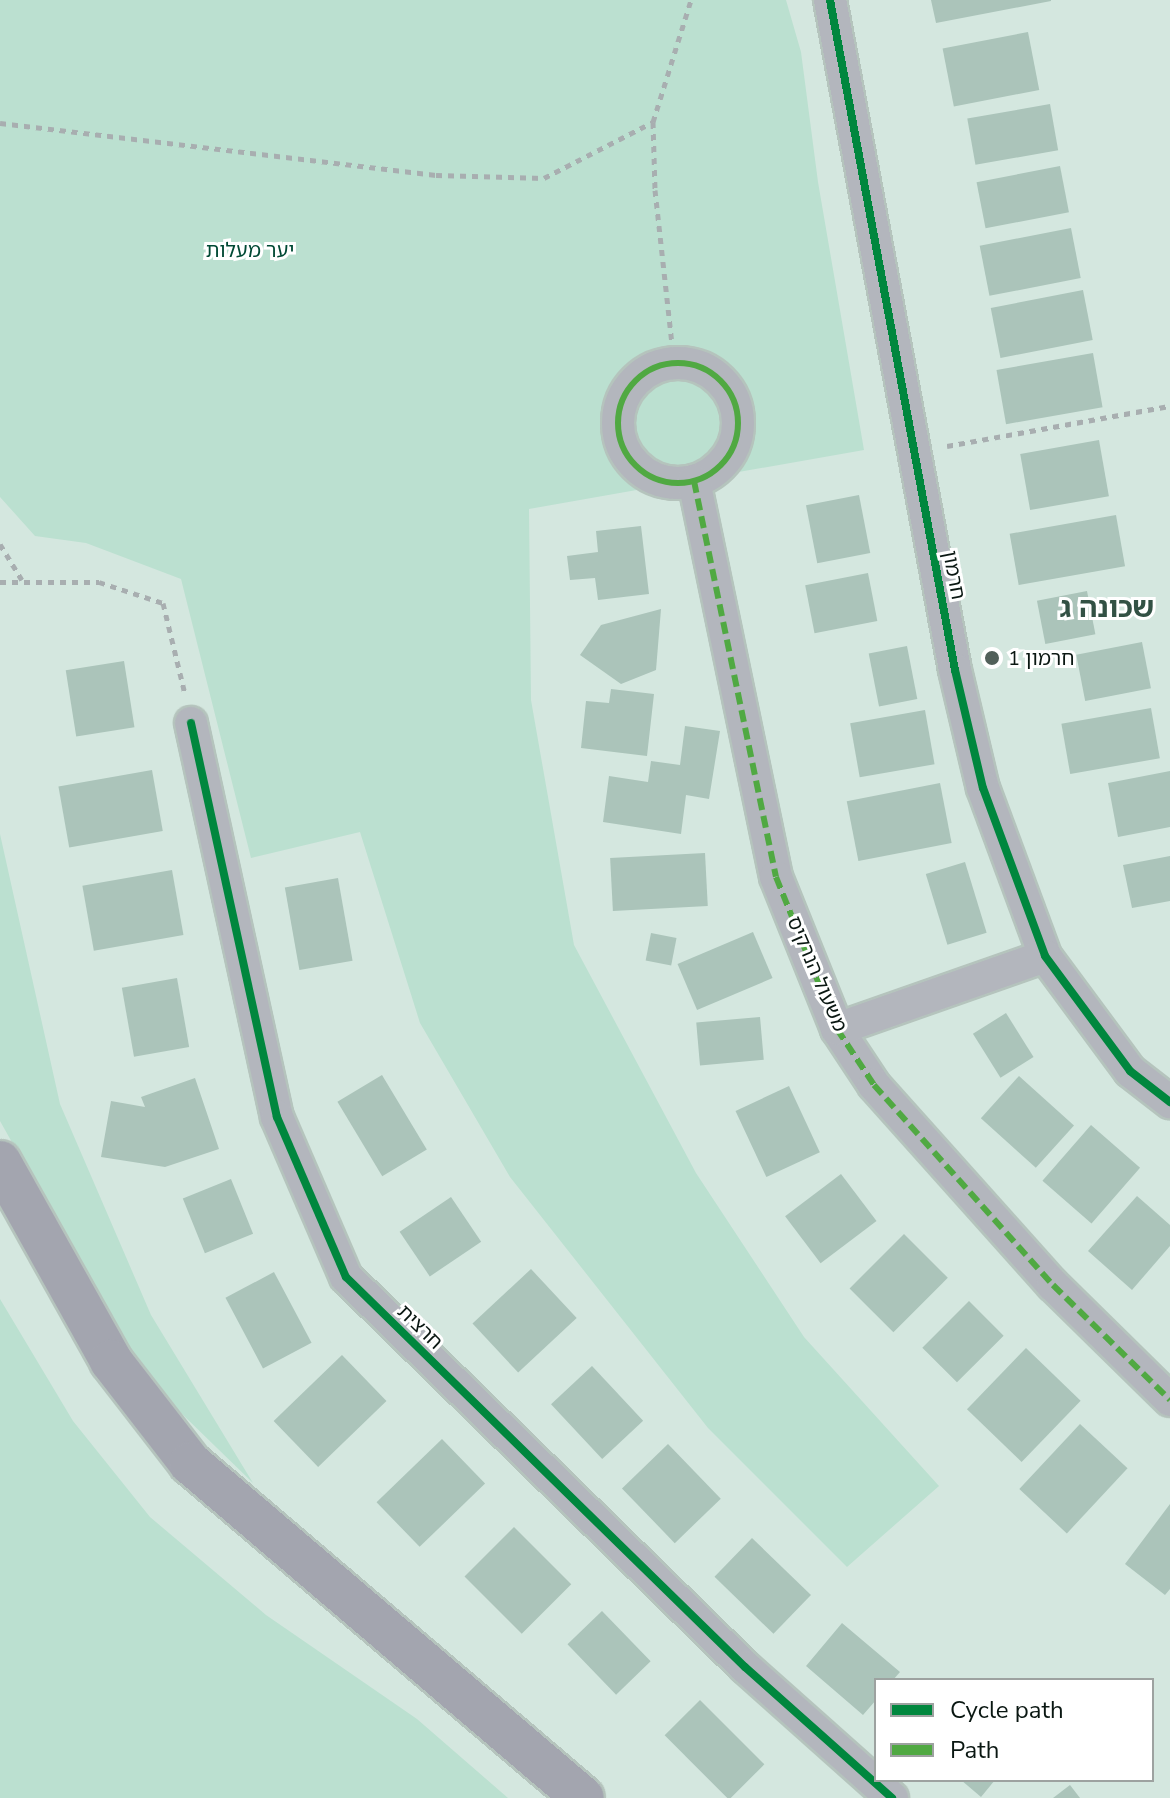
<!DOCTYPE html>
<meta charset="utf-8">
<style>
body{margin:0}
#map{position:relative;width:1170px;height:1798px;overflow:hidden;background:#d4e7df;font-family:"Nunito Sans","Noto Sans Hebrew",sans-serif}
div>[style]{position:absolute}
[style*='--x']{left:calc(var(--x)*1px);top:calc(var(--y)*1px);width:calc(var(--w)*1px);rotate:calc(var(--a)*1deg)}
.green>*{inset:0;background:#bbe0d0}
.building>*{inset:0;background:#abc4ba;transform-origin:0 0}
.path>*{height:5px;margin-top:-2.5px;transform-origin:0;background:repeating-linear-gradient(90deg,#a8aeb0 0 6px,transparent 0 12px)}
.roads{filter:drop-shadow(2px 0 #b5c4bd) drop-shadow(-2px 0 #b5c4bd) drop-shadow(0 2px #b5c4bd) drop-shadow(0 -2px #b5c4bd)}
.minor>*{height:32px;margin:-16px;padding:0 16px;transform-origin:16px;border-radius:16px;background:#b3b6bd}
.minor>.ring{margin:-16px;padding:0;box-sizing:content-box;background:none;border:32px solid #b3b6bd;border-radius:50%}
.major>*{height:42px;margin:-21px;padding:0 21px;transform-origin:21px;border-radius:21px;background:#a3a5af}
.quiet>*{height:6px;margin-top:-3px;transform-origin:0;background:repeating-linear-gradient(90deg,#50a942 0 12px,transparent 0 18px)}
.quiet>.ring{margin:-3px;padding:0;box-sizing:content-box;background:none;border:6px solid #50a942;border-radius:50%}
.cycleway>*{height:8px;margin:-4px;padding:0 4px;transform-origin:4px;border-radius:4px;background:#00873e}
.dots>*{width:22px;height:22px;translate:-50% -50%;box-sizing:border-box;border:4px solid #fff;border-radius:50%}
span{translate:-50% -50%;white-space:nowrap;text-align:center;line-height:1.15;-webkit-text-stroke:6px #fff;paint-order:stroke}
.park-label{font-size:20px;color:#004934}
.street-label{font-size:20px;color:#0a1712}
.poi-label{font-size:20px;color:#0a1712}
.left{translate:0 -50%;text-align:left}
.district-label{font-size:28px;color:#325144;font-weight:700}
.legend{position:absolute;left:874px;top:1678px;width:280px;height:104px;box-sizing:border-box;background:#fff;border:2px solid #9da2a0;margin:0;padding:10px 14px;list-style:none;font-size:24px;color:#0a1712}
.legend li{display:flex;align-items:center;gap:16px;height:40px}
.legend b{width:40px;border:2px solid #9da2a0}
</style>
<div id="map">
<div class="green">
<div style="clip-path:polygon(0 0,786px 0,801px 52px,818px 182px,864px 450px,529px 509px,531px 700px,574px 945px,696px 1173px,804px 1337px,939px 1486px,847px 1567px,708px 1428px,510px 1177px,420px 1023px,360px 832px,251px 858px,181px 579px,86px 543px,35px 536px,0 497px)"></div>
<div style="clip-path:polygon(0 834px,60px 1104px,151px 1315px,253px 1483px,144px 1377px,0 1121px)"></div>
<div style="clip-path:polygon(0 1299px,73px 1421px,150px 1517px,266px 1615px,417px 1719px,508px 1798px,0 1798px)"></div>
</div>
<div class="building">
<div style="clip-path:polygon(931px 0,1051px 0,1051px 1px,936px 23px)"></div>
<div style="left:1028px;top:32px;width:59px;height:87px;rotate:79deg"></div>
<div style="left:1050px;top:104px;width:47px;height:84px;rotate:80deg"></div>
<div style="left:1060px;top:166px;width:47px;height:85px;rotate:79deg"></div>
<div style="left:1071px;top:228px;width:51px;height:93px;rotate:79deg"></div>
<div style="left:1083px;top:290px;width:51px;height:94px;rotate:79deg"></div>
<div style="left:1093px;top:353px;width:55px;height:98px;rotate:80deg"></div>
<div style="left:1099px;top:440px;width:57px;height:80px;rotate:80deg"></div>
<div style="left:859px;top:495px;width:59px;height:54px;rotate:79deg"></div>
<div style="left:1116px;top:515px;width:52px;height:108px;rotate:80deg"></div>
<div style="clip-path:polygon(641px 526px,649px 594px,598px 600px,595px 578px,570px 580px,567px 556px,598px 552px,596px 531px)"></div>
<div style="left:868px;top:573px;width:49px;height:64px;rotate:79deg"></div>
<div style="left:1087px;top:591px;width:44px;height:51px;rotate:79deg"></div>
<div style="clip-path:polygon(661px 609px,656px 670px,621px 684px,580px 655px,601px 625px)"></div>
<div style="left:1142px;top:642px;width:47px;height:67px;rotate:79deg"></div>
<div style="left:907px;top:646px;width:54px;height:39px;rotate:79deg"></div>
<div style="left:124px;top:661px;width:67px;height:59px;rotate:81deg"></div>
<div style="clip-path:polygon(611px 689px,654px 694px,647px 756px,581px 748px,586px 701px,609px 703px)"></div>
<div style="left:1151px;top:708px;width:51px;height:91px;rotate:80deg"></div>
<div style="left:925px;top:710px;width:55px;height:76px;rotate:80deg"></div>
<div style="clip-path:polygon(685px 726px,720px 731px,709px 799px,686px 795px,681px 834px,603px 822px,609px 776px,648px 782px,651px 761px,680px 765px)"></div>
<div style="left:152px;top:770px;width:62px;height:95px;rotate:80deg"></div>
<div style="clip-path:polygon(1170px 771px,1170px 827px,1118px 837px,1108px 783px)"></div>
<div style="left:940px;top:783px;width:61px;height:95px;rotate:79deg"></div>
<div style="left:705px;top:853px;width:53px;height:95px;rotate:87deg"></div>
<div style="clip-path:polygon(1170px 856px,1170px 901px,1132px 908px,1123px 865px)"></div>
<div style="left:965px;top:862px;width:74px;height:41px;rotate:73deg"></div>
<div style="left:172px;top:870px;width:66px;height:91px;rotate:80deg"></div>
<div style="left:338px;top:878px;width:84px;height:54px;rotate:80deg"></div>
<div style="left:753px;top:932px;width:50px;height:82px;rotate:67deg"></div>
<div style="left:651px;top:933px;width:26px;height:28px;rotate:11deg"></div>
<div style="left:177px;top:978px;width:70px;height:56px;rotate:80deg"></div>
<div style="left:1006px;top:1013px;width:52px;height:39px;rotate:58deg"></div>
<div style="left:760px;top:1017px;width:43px;height:64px;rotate:85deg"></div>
<div style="left:382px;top:1075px;width:87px;height:52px;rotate:59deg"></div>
<div style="left:1019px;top:1076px;width:74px;height:57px;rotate:42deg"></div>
<div style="clip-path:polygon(195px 1078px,219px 1149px,165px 1167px,101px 1157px,111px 1101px,145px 1107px,141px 1097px)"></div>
<div style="left:789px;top:1086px;width:73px;height:59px;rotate:65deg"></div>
<div style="left:1091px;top:1125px;width:65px;height:74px;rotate:41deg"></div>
<div style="left:841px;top:1174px;width:59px;height:70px;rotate:53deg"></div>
<div style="left:231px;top:1179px;width:59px;height:52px;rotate:68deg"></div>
<div style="clip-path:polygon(1137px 1196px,1170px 1225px,1170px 1246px,1132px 1290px,1088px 1251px)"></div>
<div style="left:451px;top:1197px;width:54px;height:62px;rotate:56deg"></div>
<div style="left:904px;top:1234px;width:62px;height:77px;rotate:45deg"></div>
<div style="left:531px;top:1269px;width:67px;height:80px;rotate:47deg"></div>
<div style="left:274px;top:1272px;width:80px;height:55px;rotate:62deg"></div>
<div style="left:969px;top:1301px;width:49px;height:66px;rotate:45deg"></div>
<div style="left:1026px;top:1348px;width:76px;height:85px;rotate:44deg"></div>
<div style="left:342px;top:1355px;width:64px;height:95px;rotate:46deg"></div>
<div style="left:592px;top:1366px;width:75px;height:56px;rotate:47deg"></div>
<div style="left:1080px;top:1424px;width:65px;height:89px;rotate:43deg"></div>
<div style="left:442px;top:1439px;width:62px;height:91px;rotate:46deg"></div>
<div style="left:668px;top:1444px;width:76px;height:64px;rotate:46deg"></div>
<div style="clip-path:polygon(1170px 1504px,1170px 1589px,1165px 1595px,1125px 1564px)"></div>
<div style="left:514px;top:1527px;width:81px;height:70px;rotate:45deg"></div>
<div style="left:752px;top:1538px;width:82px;height:54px;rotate:44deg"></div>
<div style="left:602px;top:1611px;width:70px;height:48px;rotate:46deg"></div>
<div style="clip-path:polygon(842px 1623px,900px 1672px,893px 1680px,876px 1680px,876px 1700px,863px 1715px,806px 1666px)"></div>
<div style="left:700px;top:1700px;width:91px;height:50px;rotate:45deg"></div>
<div style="clip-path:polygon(961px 1780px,995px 1780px,981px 1797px)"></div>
<div style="clip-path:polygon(1070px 1785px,1080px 1798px,1053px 1798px)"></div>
</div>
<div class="path">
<div style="--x:653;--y:122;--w:68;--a:88.3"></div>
<div style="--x:655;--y:190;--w:173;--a:83.7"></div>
<div style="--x:0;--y:123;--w:439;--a:6.8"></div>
<div style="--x:436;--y:175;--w:108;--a:1.6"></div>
<div style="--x:544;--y:178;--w:123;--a:-27.2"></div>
<div style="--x:653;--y:122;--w:128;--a:-72.7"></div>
<div style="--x:947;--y:446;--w:227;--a:-10.2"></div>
<div style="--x:0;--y:544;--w:42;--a:58.6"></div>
<div style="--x:0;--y:582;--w:99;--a:0"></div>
<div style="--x:99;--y:582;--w:67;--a:18.2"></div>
<div style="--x:163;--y:603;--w:94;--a:76.4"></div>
</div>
<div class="roads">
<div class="minor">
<div style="--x:830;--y:0;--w:682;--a:79.43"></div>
<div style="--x:955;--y:670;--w:121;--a:76.7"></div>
<div style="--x:983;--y:788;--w:179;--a:69.7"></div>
<div style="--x:1045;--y:956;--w:143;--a:53.5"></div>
<div style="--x:1130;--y:1071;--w:51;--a:37.8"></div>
<div class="ring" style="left:618px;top:363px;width:88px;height:88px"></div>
<div style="--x:694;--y:481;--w:404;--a:78.3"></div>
<div style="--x:776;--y:877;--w:164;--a:68.1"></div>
<div style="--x:837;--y:1029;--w:67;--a:56.5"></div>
<div style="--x:874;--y:1085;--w:268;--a:48.2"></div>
<div style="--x:1053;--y:1285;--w:164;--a:44.5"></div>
<div style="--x:191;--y:723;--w:403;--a:77.7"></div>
<div style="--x:277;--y:1117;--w:174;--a:66.7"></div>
<div style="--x:346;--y:1277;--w:558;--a:44.35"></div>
<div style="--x:745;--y:1667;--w:197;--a:41.7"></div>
<div style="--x:837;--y:1029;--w:220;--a:-19.3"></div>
</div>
<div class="major">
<div style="--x:0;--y:1162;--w:228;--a:60.8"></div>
<div style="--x:111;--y:1361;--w:129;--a:52.2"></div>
<div style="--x:190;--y:1463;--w:516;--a:40.44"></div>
</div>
</div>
<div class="quiet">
<div class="ring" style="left:618px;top:363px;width:114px;height:114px"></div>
<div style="--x:694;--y:481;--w:404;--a:78.3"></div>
<div style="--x:776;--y:877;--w:164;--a:68.1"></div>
<div style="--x:837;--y:1029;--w:67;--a:56.5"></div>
<div style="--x:874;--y:1085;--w:268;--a:48.2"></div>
<div style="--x:1053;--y:1285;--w:164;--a:44.5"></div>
</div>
<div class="cycleway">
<div style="--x:830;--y:0;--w:682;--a:79.43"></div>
<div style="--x:955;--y:670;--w:121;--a:76.7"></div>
<div style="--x:983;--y:788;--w:179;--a:69.7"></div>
<div style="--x:1045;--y:956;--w:143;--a:53.5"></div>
<div style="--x:1130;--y:1071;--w:51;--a:37.8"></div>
<div style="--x:191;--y:723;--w:403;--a:77.7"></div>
<div style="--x:277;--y:1117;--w:174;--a:66.7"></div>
<div style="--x:346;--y:1277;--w:558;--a:44.35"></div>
<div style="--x:745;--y:1667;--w:197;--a:41.7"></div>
</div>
<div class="dots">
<div style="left:992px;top:658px;background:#51605a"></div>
</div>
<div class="park-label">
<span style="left:250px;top:250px">יער מעלות</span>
</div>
<div class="street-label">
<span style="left:954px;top:575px;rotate:79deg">חרמון</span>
<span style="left:817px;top:974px;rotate:67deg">משעול הנרקיס</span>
<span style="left:420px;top:1327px;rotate:44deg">חרצית</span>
</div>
<div class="poi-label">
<span class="left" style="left:1008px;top:658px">חרמון 1</span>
</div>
<div class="district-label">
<span style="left:1107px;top:608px">שכונה ג</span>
</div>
<ul class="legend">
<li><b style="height:10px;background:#00873e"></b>Cycle path</li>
<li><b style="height:10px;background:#50a942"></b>Path</li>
</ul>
</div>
